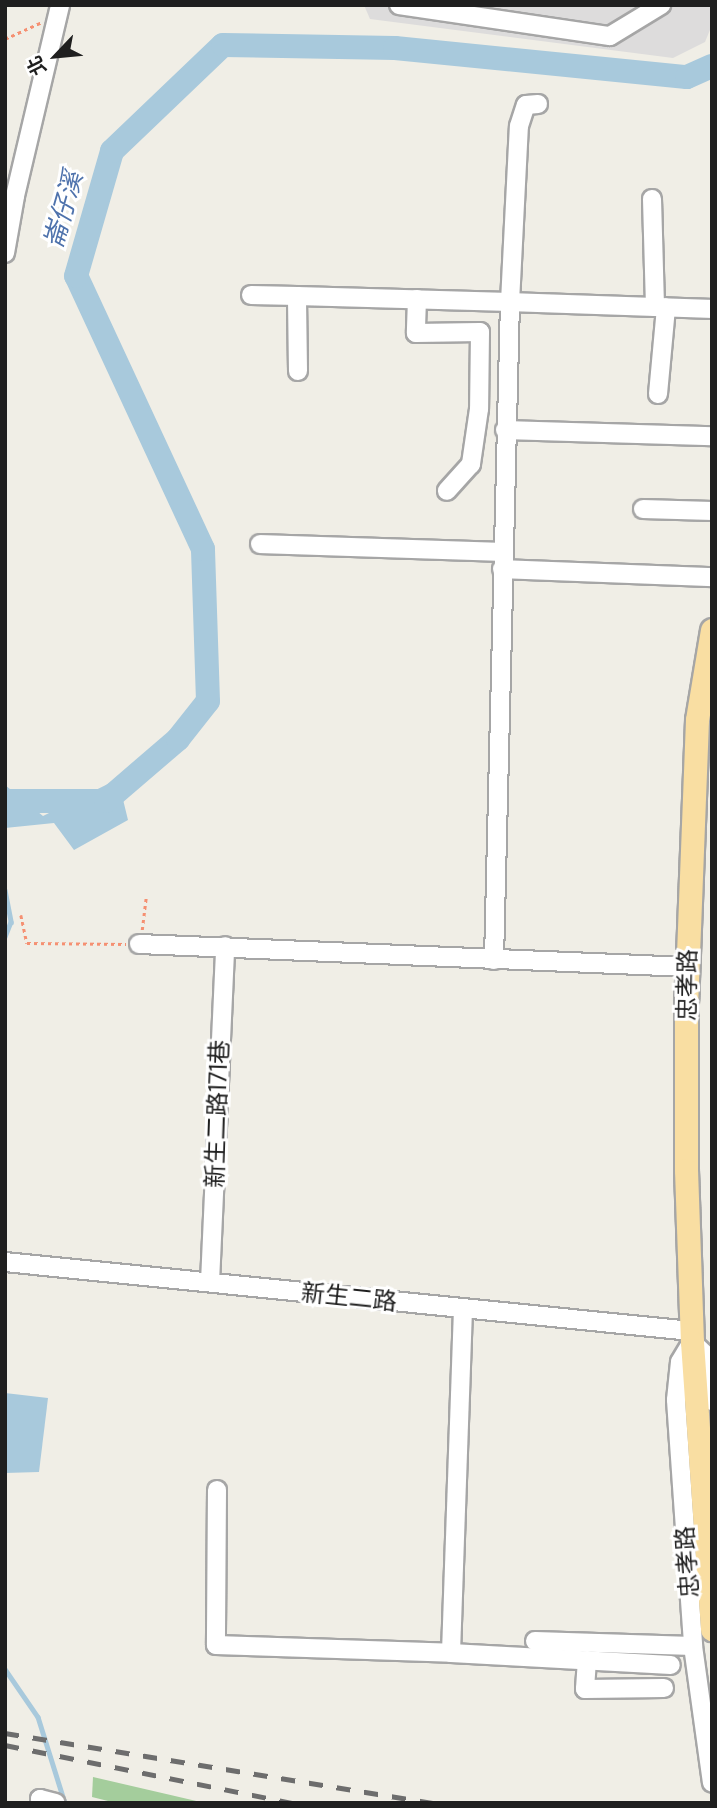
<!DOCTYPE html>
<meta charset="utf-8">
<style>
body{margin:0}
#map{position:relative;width:717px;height:1808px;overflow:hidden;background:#f0eee6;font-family:"DM Sans","Noto Sans TC",sans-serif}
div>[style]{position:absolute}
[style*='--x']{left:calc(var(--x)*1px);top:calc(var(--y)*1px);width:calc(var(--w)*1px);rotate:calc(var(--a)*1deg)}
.residential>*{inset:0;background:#dddcdc}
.forest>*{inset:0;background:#a4cd9c}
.water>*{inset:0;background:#a8c9dc}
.stream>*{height:4.5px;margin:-2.25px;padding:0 2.25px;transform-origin:2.25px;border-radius:2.25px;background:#a8c9dc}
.river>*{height:24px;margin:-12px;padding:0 12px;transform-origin:12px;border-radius:12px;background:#a8c9dc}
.path>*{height:2.5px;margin-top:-1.25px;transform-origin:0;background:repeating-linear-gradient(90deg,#f59072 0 3.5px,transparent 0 7px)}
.roads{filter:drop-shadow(2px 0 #a6a6a6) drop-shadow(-2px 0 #a6a6a6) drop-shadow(0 2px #a6a6a6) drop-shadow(0 -2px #a6a6a6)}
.minor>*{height:18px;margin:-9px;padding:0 9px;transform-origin:9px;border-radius:9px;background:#fff}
.major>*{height:23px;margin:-11.5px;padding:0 11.5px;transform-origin:11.5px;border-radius:11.5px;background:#f9dea2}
.rail>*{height:4.5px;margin-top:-2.25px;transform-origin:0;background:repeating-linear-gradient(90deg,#6d6d6d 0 14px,transparent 0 28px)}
span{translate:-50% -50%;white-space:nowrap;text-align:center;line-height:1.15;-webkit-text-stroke:6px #fff;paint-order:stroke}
.street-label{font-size:24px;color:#1f1f1f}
.water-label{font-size:26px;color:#4e72ac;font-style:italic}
.frame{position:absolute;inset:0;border:7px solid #1f1f1f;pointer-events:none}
.north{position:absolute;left:21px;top:21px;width:70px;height:70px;-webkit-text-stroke:5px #fff;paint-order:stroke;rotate:244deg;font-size:19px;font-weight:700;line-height:28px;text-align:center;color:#1f1f1f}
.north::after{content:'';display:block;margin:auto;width:24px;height:32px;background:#1f1f1f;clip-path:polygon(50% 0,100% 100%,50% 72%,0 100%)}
</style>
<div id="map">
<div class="residential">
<div style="clip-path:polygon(364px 5px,712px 5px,712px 25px,705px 42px,673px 58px,370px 19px)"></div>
</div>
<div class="forest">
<div style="clip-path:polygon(93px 1777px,205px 1803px,116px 1803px,92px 1797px)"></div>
</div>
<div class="water">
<div style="clip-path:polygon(118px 779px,128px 820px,74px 850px,54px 823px,5px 828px,5px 785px,43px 816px)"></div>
<div style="clip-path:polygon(5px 1393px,48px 1398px,39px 1472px,5px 1473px)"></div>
</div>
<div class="stream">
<div style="--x:5;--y:890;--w:33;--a:79"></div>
<div style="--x:11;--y:922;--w:16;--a:112"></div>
<div style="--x:5;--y:1669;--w:58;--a:55.5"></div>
<div style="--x:38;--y:1717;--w:90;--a:72.6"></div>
</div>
<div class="river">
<div style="--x:5;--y:801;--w:101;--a:0"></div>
<div style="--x:106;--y:801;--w:95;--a:-40.7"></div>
<div style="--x:178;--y:739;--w:48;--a:-51.7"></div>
<div style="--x:208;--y:701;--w:152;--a:-91.9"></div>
<div style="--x:203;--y:549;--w:301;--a:-114.9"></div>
<div style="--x:76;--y:276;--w:130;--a:-73.9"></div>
<div style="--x:112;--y:151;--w:153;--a:-43.7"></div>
<div style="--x:223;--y:45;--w:172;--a:1"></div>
<div style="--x:395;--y:48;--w:293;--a:5.7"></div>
<div style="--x:687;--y:77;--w:27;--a:-24"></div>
</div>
<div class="path">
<div style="--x:5;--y:39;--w:41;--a:-24.7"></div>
<div style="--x:21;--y:915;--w:29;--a:78"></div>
<div style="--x:27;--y:943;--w:99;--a:0.6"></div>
<div style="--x:142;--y:930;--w:32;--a:-83"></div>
</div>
<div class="roads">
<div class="minor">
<div style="--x:399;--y:5;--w:213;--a:8.4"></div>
<div style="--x:610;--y:36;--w:60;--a:-31.3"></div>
<div style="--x:652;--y:199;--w:108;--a:88.4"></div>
<div style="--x:5;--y:253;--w:58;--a:-80"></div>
<div style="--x:15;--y:196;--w:196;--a:-76.7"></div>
<div style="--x:251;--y:295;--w:46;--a:1.2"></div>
<div style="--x:417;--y:299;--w:34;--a:92"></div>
<div style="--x:416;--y:333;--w:64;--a:-0.9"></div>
<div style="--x:480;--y:332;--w:77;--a:90.7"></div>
<div style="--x:479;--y:409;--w:56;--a:98.3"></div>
<div style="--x:471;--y:464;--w:36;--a:132"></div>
<div style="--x:298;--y:371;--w:75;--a:-90.8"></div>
<div style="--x:297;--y:296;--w:213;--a:1.6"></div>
<div style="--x:510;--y:302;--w:176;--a:-87.1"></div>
<div style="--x:519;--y:126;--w:22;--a:-72"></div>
<div style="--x:526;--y:105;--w:12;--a:-5"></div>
<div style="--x:658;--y:394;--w:87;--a:-84.7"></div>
<div style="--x:505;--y:430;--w:207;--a:1.7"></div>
<div style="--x:643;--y:509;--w:69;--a:1.7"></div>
<div style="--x:260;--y:544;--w:243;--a:1.9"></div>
<div style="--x:502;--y:569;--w:210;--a:2.2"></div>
<div style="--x:139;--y:944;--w:548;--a:2.4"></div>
<div style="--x:494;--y:960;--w:658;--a:-88.61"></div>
<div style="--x:510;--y:302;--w:202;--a:2"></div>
<div style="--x:5;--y:1262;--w:690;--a:5.74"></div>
<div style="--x:210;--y:1282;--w:336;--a:-87.4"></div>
<div style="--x:463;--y:1309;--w:344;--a:92"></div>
<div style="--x:451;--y:1653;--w:220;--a:3.1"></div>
<div style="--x:712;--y:1401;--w:45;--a:-96.3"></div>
<div style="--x:707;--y:1356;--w:21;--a:-137"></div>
<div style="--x:692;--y:1342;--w:23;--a:121"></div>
<div style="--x:680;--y:1362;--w:38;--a:96"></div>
<div style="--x:676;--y:1400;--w:247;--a:86"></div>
<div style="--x:693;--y:1646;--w:138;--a:82.1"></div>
<div style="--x:217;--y:1490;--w:155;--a:90.4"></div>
<div style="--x:216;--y:1645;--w:235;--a:1.9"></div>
<div style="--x:535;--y:1641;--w:158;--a:1.8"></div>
<div style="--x:587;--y:1660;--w:29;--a:94"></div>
<div style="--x:585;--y:1689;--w:79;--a:-0.7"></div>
<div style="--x:41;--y:1803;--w:4;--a:-104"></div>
<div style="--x:40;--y:1799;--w:16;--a:14"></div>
</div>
<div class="major">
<div style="--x:712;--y:630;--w:91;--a:99.5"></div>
<div style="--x:697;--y:720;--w:280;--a:92.2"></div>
<div style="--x:686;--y:1000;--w:170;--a:90"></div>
<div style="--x:686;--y:1170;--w:172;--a:88"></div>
<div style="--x:692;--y:1342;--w:288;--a:86"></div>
</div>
</div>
<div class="rail">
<div style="--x:5;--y:1733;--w:435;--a:9.3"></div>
<div style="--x:5;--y:1745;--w:294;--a:11.4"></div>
</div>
<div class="street-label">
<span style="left:687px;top:985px;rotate:-89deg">忠孝路</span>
<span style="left:217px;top:1114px;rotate:-88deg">新生二路171巷</span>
<span style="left:349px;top:1297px;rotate:6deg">新生二路</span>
<span style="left:687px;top:1562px;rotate:-94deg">忠孝路</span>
</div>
<div class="water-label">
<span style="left:64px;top:210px;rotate:-74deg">崙仔溪</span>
</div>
<div class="frame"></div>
<div class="north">北</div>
</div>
